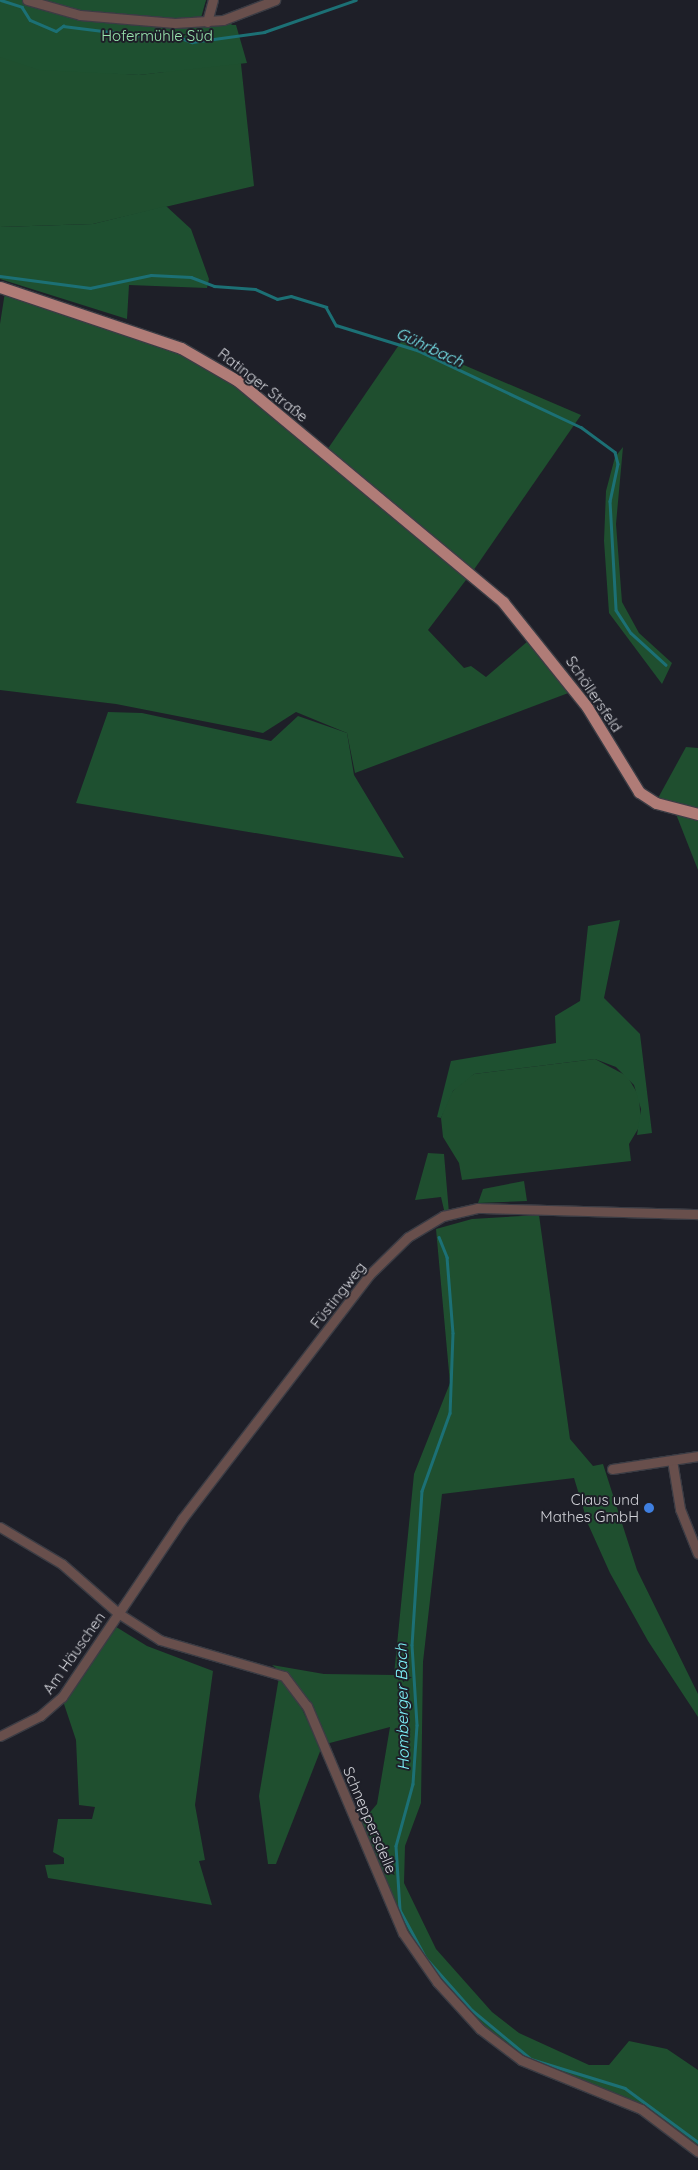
<!DOCTYPE html>
<meta charset="utf-8">
<style>
body{margin:0}
#map{position:relative;width:698px;height:2170px;overflow:hidden;background:#1e1f28;font-family:Quicksand,sans-serif}
div>[style]{position:absolute}
[style*='--x']{left:calc(var(--x)*1px);top:calc(var(--y)*1px);width:calc(var(--w)*1px);rotate:calc(var(--a)*1deg)}
.green>*{inset:0;background:#1f4f2f}
.forest>*{inset:0;background:#1e5030}
.stream>*{height:2.5px;margin:-1.25px;padding:0 1.25px;transform-origin:1.25px;border-radius:1.25px;background:#1c7075}
.roads{filter:drop-shadow(1px 0 #3b3c44) drop-shadow(-1px 0 #3b3c44) drop-shadow(0 1px #3b3c44) drop-shadow(0 -1px #3b3c44)}
.minor>*{height:9px;margin:-4.5px;padding:0 4.5px;transform-origin:4.5px;border-radius:4.5px;background:#684f4c}
.major>*{height:11px;margin:-5.5px;padding:0 5.5px;transform-origin:5.5px;border-radius:5.5px;background:#b07c77}
.dots>*{width:14px;height:14px;translate:-50% -50%;box-sizing:border-box;border:2px solid #1e1f28;border-radius:50%}
span{translate:-50% -50%;white-space:nowrap;text-align:center;line-height:1.15;-webkit-text-stroke:4px #1e1f28;paint-order:stroke}
.park-label{font-size:15px;color:#99e5af}
.street-label{font-size:15px;color:#d2d3d9}
.poi-label{font-size:15px;color:#d2d3d9}
.right{translate:-100% -50%;text-align:right}
.water-label{font-size:16px;color:#7df2f9;font-style:italic}
</style>
<div id="map">
<div class="green">
<div style="clip-path:polygon(evenodd,0 0,206px 0,197px 20px,229px 14px,241px 64px,254px 186px,93px 224px,0 227px,0 0,30px 67px,164px 72px,139px 75px,30px 67px)"></div>
<div style="clip-path:polygon(5px 292px,179px 351px,222px 374px,469px 576px,428px 630px,464px 668px,471px 666px,486px 677px,528px 641px,571px 692px,355px 773px,347px 733px,296px 712px,263px 733px,116px 704px,0 690px,0 324px)"></div>
<div style="clip-path:polygon(403px 339px,581px 415px,473px 571px,327px 450px)"></div>
<div style="clip-path:polygon(623px 447px,616px 524px,622px 602px,639px 633px,672px 663px,662px 684px,609px 613px,604px 541px,606px 491px,615px 457px)"></div>
<div style="clip-path:polygon(686px 747px,698px 748px,698px 811px,657px 800px)"></div>
<div style="clip-path:polygon(676px 814px,698px 820px,698px 870px)"></div>
<div style="clip-path:polygon(595px 1059px,627px 1076px,639px 1096px,641px 1124px,629px 1144px,631px 1161px,462px 1180px,459px 1163px,443px 1137px,441px 1118px,448px 1097px,461px 1082px,474px 1074px)"></div>
<div style="clip-path:polygon(428px 1153px,444px 1154px,449px 1213px,445px 1214px,441px 1197px,415px 1200px)"></div>
<div style="clip-path:polygon(524px 1181px,527px 1201px,478px 1203px,483px 1189px)"></div>
<div style="clip-path:polygon(539px 1215px,570px 1439px,593px 1466px,603px 1464px,637px 1570px,698px 1694px,698px 1717px,648px 1641px,610px 1573px,588px 1524px,574px 1478px,442px 1494px,423px 1662px,421px 1803px,405px 1846px,404px 1883px,436px 1949px,492px 2012px,519px 2033px,589px 2065px,609px 2065px,629px 2041px,667px 2049px,698px 2070px,698px 2149px,664px 2122px,514px 2053px,462px 2008px,405px 1933px,360px 1824px,377px 1804px,390px 1727px,326px 1744px,297px 1685px,272px 1665px,324px 1674px,394px 1675px,414px 1474px,450px 1383px,436px 1229px,472px 1219px)"></div>
<div style="clip-path:polygon(113px 1625px,147px 1646px,213px 1671px,195px 1805px,205px 1860px,199px 1861px,212px 1905px,48px 1878px,45px 1865px,64px 1864px,64px 1858px,53px 1852px,58px 1819px,92px 1819px,95px 1807px,79px 1805px,76px 1740px,63px 1701px)"></div>
<div style="clip-path:polygon(279px 1677px,294px 1692px,321px 1749px,276px 1864px,268px 1864px,259px 1796px)"></div>
</div>
<div class="forest">
<div style="clip-path:polygon(0 0,206px 0,199px 25px,236px 25px,247px 63px,139px 75px,39px 70px,0 57px)"></div>
<div style="clip-path:polygon(166px 206px,191px 229px,209px 279px,207px 288px,129px 285px,127px 319px,0 279px,0 227px,93px 224px)"></div>
<div style="clip-path:polygon(108px 712px,142px 713px,271px 741px,298px 716px,347px 733px,354px 775px,404px 858px,76px 803px)"></div>
<div style="clip-path:polygon(620px 920px,604px 998px,640px 1034px,652px 1133px,637px 1135px,641px 1109px,634px 1085px,616px 1067px,595px 1059px,474px 1074px,453px 1091px,441px 1118px,437px 1117px,451px 1061px,556px 1043px,555px 1016px,580px 1001px,588px 926px)"></div>
</div>
<div class="stream">
<div style="--x:1;--y:0;--w:22;--a:18"></div>
<div style="--x:22;--y:7;--w:15;--a:58"></div>
<div style="--x:30;--y:20;--w:28;--a:23"></div>
<div style="--x:56;--y:31;--w:9;--a:-36"></div>
<div style="--x:63;--y:26;--w:80;--a:7.2"></div>
<div style="--x:142;--y:36;--w:22;--a:-13"></div>
<div style="--x:163;--y:31;--w:31;--a:21"></div>
<div style="--x:192;--y:42;--w:73;--a:-7.9"></div>
<div style="--x:264;--y:32;--w:97;--a:-19.2"></div>
<div style="--x:0;--y:276;--w:91;--a:7.6"></div>
<div style="--x:90;--y:288;--w:62;--a:-12"></div>
<div style="--x:151;--y:275;--w:40;--a:2.9"></div>
<div style="--x:191;--y:277;--w:25;--a:21"></div>
<div style="--x:214;--y:286;--w:41;--a:4.2"></div>
<div style="--x:255;--y:289;--w:24;--a:24"></div>
<div style="--x:277;--y:299;--w:14;--a:-12"></div>
<div style="--x:291;--y:296;--w:37;--a:17"></div>
<div style="--x:326;--y:307;--w:21;--a:61"></div>
<div style="--x:336;--y:325;--w:85;--a:17.2"></div>
<div style="--x:417;--y:350;--w:181;--a:25.2"></div>
<div style="--x:581;--y:427;--w:42;--a:36.3"></div>
<div style="--x:615;--y:452;--w:12;--a:76"></div>
<div style="--x:618;--y:464;--w:38;--a:102"></div>
<div style="--x:610;--y:501;--w:109;--a:86.8"></div>
<div style="--x:616;--y:610;--w:27;--a:57"></div>
<div style="--x:631;--y:633;--w:47;--a:42.4"></div>
<div style="--x:439;--y:1237;--w:22;--a:68"></div>
<div style="--x:447;--y:1257;--w:76;--a:85.5"></div>
<div style="--x:453;--y:1333;--w:80;--a:92.1"></div>
<div style="--x:450;--y:1413;--w:83;--a:109.7"></div>
<div style="--x:422;--y:1491;--w:154;--a:93.7"></div>
<div style="--x:412;--y:1645;--w:80;--a:86.4"></div>
<div style="--x:417;--y:1725;--w:59;--a:93.9"></div>
<div style="--x:413;--y:1784;--w:64;--a:105.3"></div>
<div style="--x:396;--y:1846;--w:64;--a:86.4"></div>
<div style="--x:400;--y:1910;--w:55;--a:61.6"></div>
<div style="--x:426;--y:1958;--w:69;--a:48.5"></div>
<div style="--x:472;--y:2010;--w:77;--a:39.7"></div>
<div style="--x:531;--y:2059;--w:98;--a:17.1"></div>
<div style="--x:625;--y:2088;--w:91;--a:36.5"></div>
</div>
<div class="roads">
<div class="minor">
<div style="--x:27;--y:0;--w:55;--a:15.8"></div>
<div style="--x:80;--y:15;--w:95;--a:4.8"></div>
<div style="--x:175;--y:23;--w:48;--a:-3.6"></div>
<div style="--x:223;--y:20;--w:56;--a:-21"></div>
<div style="--x:207;--y:22;--w:23;--a:-75"></div>
<div style="--x:672;--y:1460;--w:50;--a:80.7"></div>
<div style="--x:680;--y:1509;--w:48;--a:68.2"></div>
<div style="--x:612;--y:1469;--w:87;--a:-8.6"></div>
<div style="--x:0;--y:1527;--w:72;--a:30.8"></div>
<div style="--x:62;--y:1564;--w:74;--a:41.2"></div>
<div style="--x:118;--y:1613;--w:50;--a:32.7"></div>
<div style="--x:160;--y:1640;--w:129;--a:16.2"></div>
<div style="--x:284;--y:1676;--w:38;--a:53"></div>
<div style="--x:307;--y:1706;--w:246;--a:67.1"></div>
<div style="--x:403;--y:1933;--w:60;--a:55.2"></div>
<div style="--x:437;--y:1982;--w:64;--a:47.5"></div>
<div style="--x:480;--y:2029;--w:51;--a:37.1"></div>
<div style="--x:521;--y:2060;--w:130;--a:22.2"></div>
<div style="--x:641;--y:2109;--w:71;--a:37"></div>
<div style="--x:0;--y:1736;--w:45;--a:-26.6"></div>
<div style="--x:40;--y:1716;--w:29;--a:-41"></div>
<div style="--x:62;--y:1697;--w:215;--a:-56"></div>
<div style="--x:182;--y:1519;--w:307;--a:-52.5"></div>
<div style="--x:369;--y:1275;--w:54;--a:-44.3"></div>
<div style="--x:408;--y:1237;--w:41;--a:-31"></div>
<div style="--x:443;--y:1216;--w:36;--a:-13"></div>
<div style="--x:478;--y:1208;--w:220;--a:1.6"></div>
</div>
<div class="major">
<div style="--x:0;--y:287;--w:191;--a:18.6"></div>
<div style="--x:181;--y:348;--w:66;--a:30.1"></div>
<div style="--x:238;--y:381;--w:345;--a:39.8"></div>
<div style="--x:503;--y:602;--w:134;--a:51.3"></div>
<div style="--x:587;--y:707;--w:100;--a:58.5"></div>
<div style="--x:639;--y:792;--w:20;--a:33"></div>
<div style="--x:656;--y:803;--w:43;--a:14.7"></div>
</div>
</div>
<div class="dots">
<div style="left:649px;top:1508px;background:#3f7fe0"></div>
</div>
<div class="park-label">
<span style="left:157px;top:36px">Hofermühle Süd</span>
</div>
<div class="street-label">
<span style="left:263px;top:385px;rotate:38deg">Ratinger Straße</span>
<span style="left:594px;top:694px;rotate:56deg">Schöllersfeld</span>
<span style="left:338px;top:1295px;rotate:-52deg">Füstingweg</span>
<span style="left:74px;top:1653px;rotate:-55deg">Am Häuschen</span>
<span style="left:370px;top:1820px;rotate:67deg">Schneppersdelle</span>
</div>
<div class="poi-label">
<span class="right" style="left:639px;top:1508px">Claus und<br>Mathes GmbH</span>
</div>
<div class="water-label">
<span style="left:430px;top:347px;rotate:25deg">Gührbach</span>
<span style="left:402px;top:1707px;rotate:-91deg">Homberger Bach</span>
</div>
</div>
